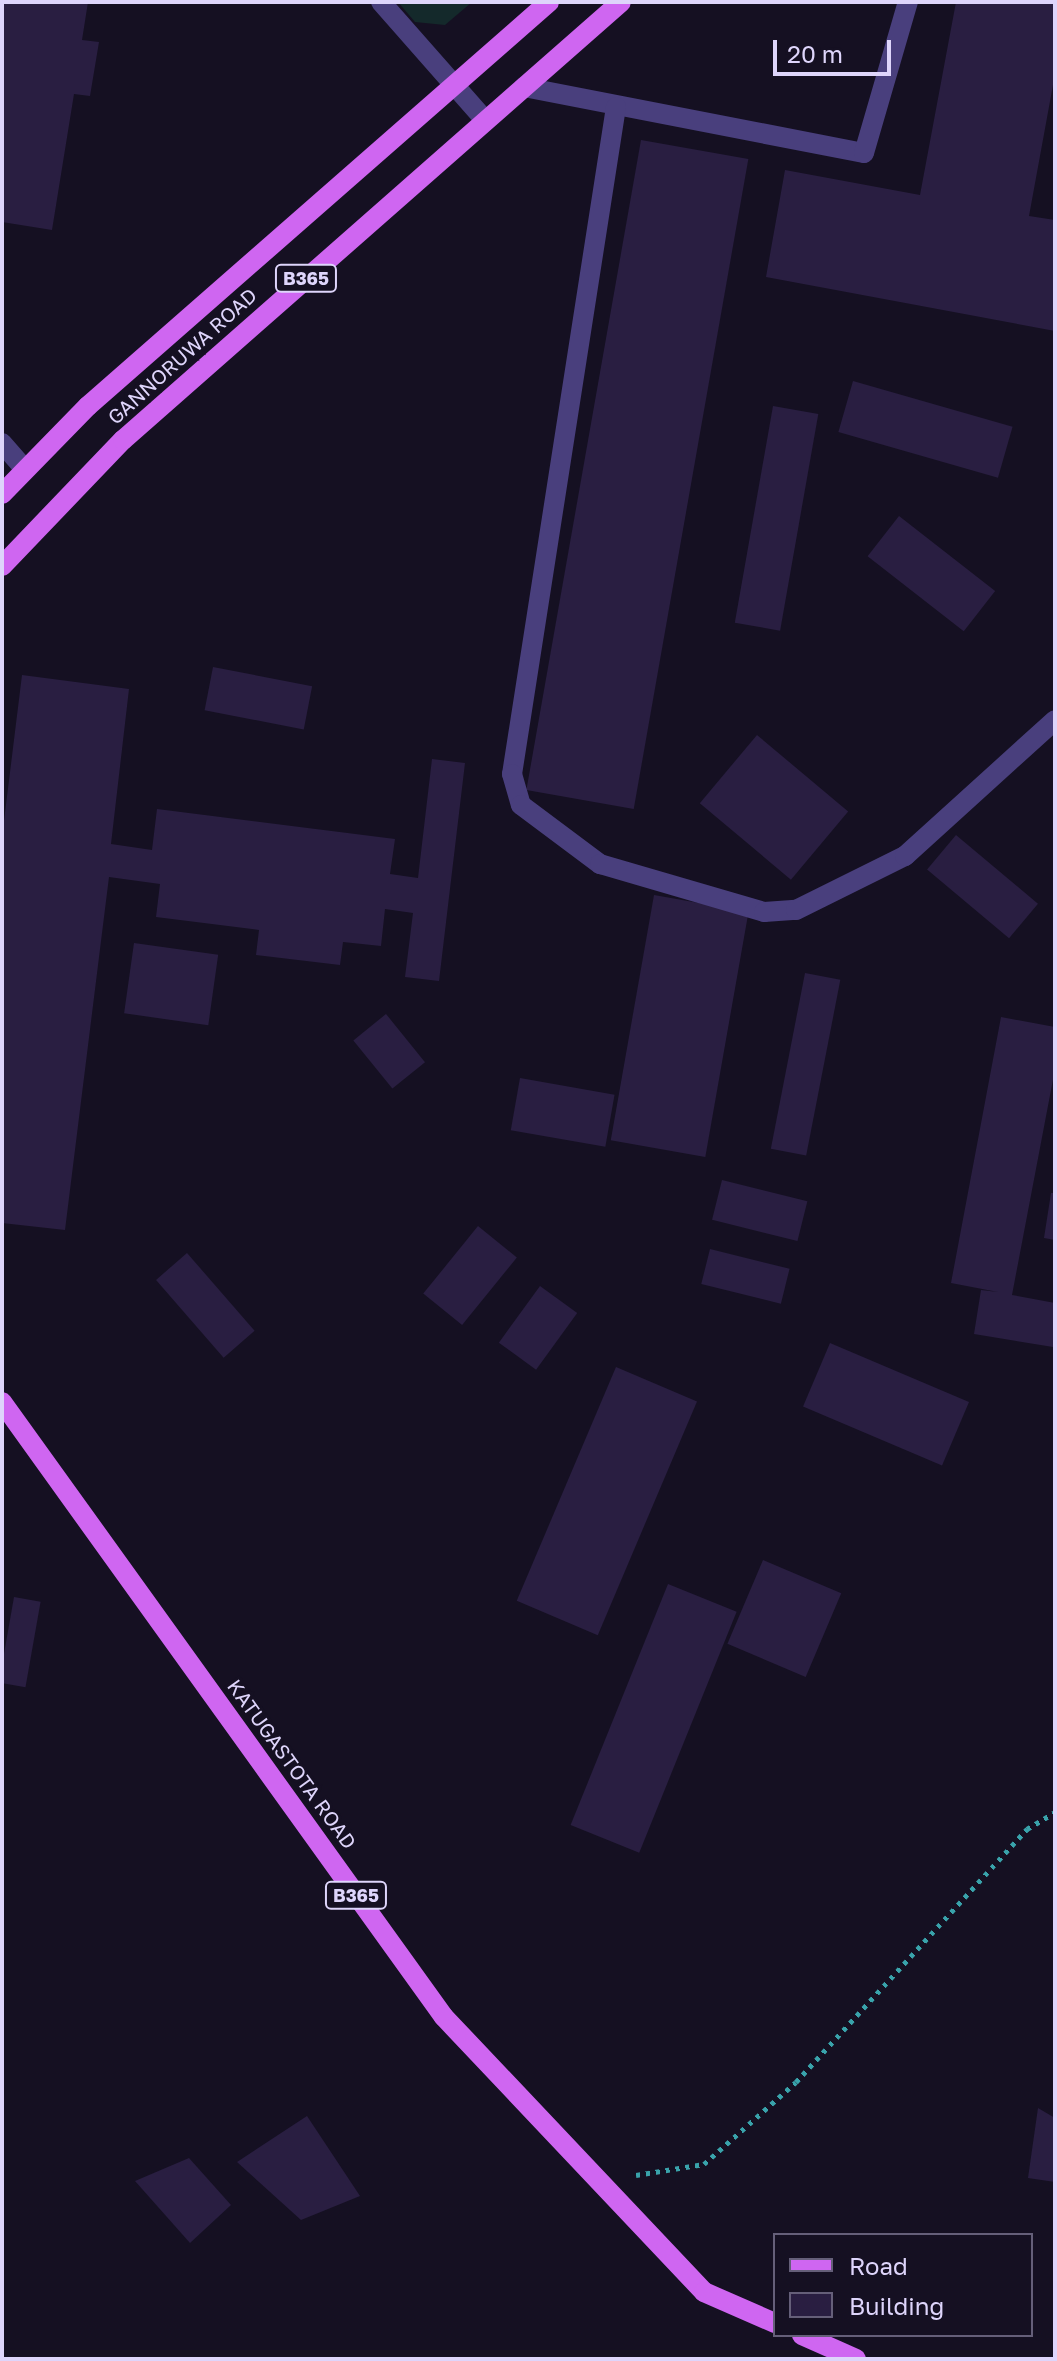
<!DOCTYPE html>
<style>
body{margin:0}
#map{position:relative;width:1057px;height:2361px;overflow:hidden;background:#151022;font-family:"Golos Text",sans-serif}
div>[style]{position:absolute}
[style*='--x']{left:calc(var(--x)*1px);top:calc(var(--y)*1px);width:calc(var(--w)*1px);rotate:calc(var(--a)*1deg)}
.green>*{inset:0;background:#14292b}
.building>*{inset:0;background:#291e41;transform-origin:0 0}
.path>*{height:5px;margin-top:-2.5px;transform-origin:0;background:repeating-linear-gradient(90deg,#39a3ab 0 4px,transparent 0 10px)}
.minor>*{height:20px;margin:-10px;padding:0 10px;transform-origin:10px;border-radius:10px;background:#493f7d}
.major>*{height:20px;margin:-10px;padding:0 10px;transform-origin:10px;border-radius:10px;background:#cf66f1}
span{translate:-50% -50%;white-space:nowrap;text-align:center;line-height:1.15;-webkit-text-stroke:6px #151022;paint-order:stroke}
.shield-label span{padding:2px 6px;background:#151022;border:2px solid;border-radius:6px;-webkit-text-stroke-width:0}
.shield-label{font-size:18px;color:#ded5fb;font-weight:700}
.street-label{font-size:20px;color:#ded5fb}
.frame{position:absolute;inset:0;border:4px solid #ded5fb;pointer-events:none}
.legend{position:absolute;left:773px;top:2233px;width:260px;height:104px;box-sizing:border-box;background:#151022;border:2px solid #655f79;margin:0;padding:10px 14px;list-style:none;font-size:24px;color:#ded5fb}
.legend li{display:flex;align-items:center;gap:16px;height:40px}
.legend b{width:40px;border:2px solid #655f79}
.scale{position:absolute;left:773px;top:40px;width:118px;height:36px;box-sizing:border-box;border:4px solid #ded5fb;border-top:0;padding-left:10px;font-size:24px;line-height:28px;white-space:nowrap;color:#ded5fb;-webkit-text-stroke:6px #151022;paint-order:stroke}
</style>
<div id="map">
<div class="green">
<div style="clip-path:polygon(398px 2px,472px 2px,445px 25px,415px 22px)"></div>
</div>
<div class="building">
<div style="clip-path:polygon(2px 2px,88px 2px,82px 40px,99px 42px,90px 96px,74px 94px,52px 230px,2px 222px)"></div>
<div style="clip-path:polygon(956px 2px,1055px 2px,1055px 74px,1029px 216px,1055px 220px,1055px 331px,766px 277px,785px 170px,920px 195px)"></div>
<div style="left:641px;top:140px;width:109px;height:660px;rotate:10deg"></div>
<div style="left:853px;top:381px;width:166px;height:53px;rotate:16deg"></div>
<div style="left:773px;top:406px;width:46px;height:220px;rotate:10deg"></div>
<div style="left:899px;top:516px;width:122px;height:51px;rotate:38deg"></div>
<div style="left:213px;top:667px;width:101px;height:44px;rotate:11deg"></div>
<div style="clip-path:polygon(22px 675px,129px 689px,111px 844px,152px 850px,157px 809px,395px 839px,390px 874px,418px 878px,432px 759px,465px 763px,439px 981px,405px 977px,413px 913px,385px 909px,381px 946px,343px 942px,340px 965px,256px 955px,259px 930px,156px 917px,160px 884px,109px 877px,65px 1230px,2px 1223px,2px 837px)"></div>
<div style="left:757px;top:735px;width:119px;height:89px;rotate:40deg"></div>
<div style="left:956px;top:835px;width:107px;height:45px;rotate:40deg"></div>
<div style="left:654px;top:895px;width:96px;height:249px;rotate:10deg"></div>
<div style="left:134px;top:943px;width:85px;height:71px;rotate:8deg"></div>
<div style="left:805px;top:973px;width:36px;height:179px;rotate:11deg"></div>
<div style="left:386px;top:1014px;width:62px;height:42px;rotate:51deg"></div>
<div style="clip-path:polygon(1001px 1017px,1055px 1027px,1055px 1069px,1012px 1295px,1055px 1303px,1053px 1347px,974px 1334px,981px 1290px,998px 1292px,951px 1283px)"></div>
<div style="left:520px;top:1078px;width:96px;height:53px;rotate:10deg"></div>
<div style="left:722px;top:1180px;width:88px;height:41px;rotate:14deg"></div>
<div style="clip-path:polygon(1051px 1193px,1055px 1193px,1055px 1240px,1044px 1238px)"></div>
<div style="left:478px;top:1226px;width:50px;height:87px;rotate:39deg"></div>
<div style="left:710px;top:1249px;width:82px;height:36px;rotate:14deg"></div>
<div style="left:187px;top:1253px;width:103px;height:41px;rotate:49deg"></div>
<div style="left:540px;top:1286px;width:46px;height:70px;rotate:36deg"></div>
<div style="left:830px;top:1343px;width:151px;height:69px;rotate:23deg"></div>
<div style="left:616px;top:1367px;width:88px;height:254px;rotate:23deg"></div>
<div style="left:763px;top:1560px;width:85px;height:91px;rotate:23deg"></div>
<div style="left:668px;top:1584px;width:74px;height:260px;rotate:22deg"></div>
<div style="left:14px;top:1597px;width:27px;height:87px;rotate:10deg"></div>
<div style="clip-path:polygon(1038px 2108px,1055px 2118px,1055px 2182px,1028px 2178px)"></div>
<div style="clip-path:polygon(307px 2116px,360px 2196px,301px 2220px,237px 2162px)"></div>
<div style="clip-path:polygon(189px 2158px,231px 2205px,190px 2243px,135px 2181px)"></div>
</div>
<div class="path">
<div style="--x:636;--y:2175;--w:69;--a:-9.2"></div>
<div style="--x:704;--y:2164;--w:123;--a:-41.7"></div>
<div style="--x:796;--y:2082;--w:343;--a:-47.6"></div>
<div style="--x:1027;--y:1829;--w:33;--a:-31"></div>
</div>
<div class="minor">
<div style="--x:381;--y:2;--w:157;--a:48.6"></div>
<div style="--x:524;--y:87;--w:346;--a:11"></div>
<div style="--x:864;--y:153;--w:157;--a:-73.8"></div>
<div style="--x:616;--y:107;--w:675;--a:98.86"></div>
<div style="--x:512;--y:774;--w:32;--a:74"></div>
<div style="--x:521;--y:805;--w:99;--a:36.8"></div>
<div style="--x:600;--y:864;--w:171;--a:16.3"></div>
<div style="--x:764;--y:912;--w:32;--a:-4"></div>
<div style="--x:796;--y:910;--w:122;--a:-26.4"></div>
<div style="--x:905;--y:856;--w:202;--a:-42.2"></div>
<div style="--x:2;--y:443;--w:35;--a:49"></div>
</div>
<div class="major">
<div style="--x:2;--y:494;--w:123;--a:-45.7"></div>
<div style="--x:88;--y:406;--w:613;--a:-41.23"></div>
<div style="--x:2;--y:566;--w:175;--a:-46.2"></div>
<div style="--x:123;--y:440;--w:663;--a:-41.33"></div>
<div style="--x:2;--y:1402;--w:757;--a:54.3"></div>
<div style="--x:444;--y:2017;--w:378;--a:46.6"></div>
<div style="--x:704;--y:2292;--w:77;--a:23.6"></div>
<div style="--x:802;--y:2335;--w:59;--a:24"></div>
</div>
<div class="shield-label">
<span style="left:306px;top:278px">B365</span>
<span style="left:356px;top:1895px">B365</span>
</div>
<div class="street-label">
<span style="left:182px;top:356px;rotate:-42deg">GANNORUWA ROAD</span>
<span style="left:292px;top:1764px;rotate:54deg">KATUGASTOTA ROAD</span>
</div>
<div class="frame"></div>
<ul class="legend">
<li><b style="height:10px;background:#cf66f1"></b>Road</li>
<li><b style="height:22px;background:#291e41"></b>Building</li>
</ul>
<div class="scale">20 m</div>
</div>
